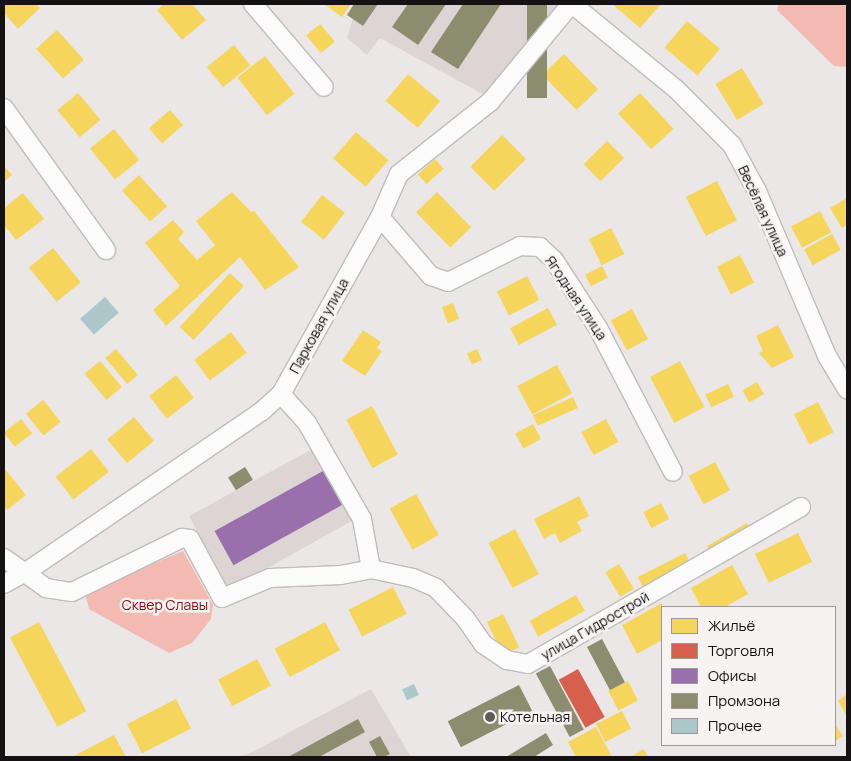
<!DOCTYPE html>
<meta charset="utf-8">
<style>
body{margin:0}
#map{position:relative;width:851px;height:761px;overflow:hidden;background:#eae7e6;font-family:Manrope,sans-serif}
div>[style]{position:absolute}
[style*='--x']{left:calc(var(--x)*1px);top:calc(var(--y)*1px);width:calc(var(--w)*1px);rotate:calc(var(--a)*1deg)}
.built>*{inset:0;background:#ddd5d3}
.forest>*{inset:0;background:#f3bab2}
.homes>*{inset:0;background:#f6d55c;transform-origin:0 0}
.shops>*{inset:0;background:#d6604d;transform-origin:0 0}
.offices>*{inset:0;background:#9970ab;transform-origin:0 0}
.industry>*{inset:0;background:#8c8c6e;transform-origin:0 0}
.building>*{inset:0;background:#acc8cb;transform-origin:0 0}
.roads{filter:drop-shadow(1px 0 #bfbdbc) drop-shadow(-1px 0 #bfbdbc) drop-shadow(0 1px #bfbdbc) drop-shadow(0 -1px #bfbdbc)}
.minor>*{height:18px;margin:-9px;padding:0 9px;transform-origin:9px;border-radius:9px;background:#fcfbfb}
.dots>*{width:14px;height:14px;translate:-50% -50%;box-sizing:border-box;border:2px solid #f8f3f3;border-radius:50%}
span{translate:-50% -50%;white-space:nowrap;text-align:center;line-height:1.15;-webkit-text-stroke:5px #f8f3f3;paint-order:stroke}
.street-label{font-size:14px;color:#141212}
.park-label{font-size:14px;color:#890e0e}
.poi-label{font-size:14px;color:#141212}
.left{translate:0 -50%;text-align:left}
.frame{position:absolute;inset:0;border:5px solid #141212;pointer-events:none}
.legend{position:absolute;left:661px;top:606px;width:175px;height:140px;box-sizing:border-box;background:#f8f3f3;border:1px solid #9d9999;margin:0;padding:6px 9px;list-style:none;font-size:15px;color:#141212}
.legend li{display:flex;align-items:center;gap:10px;height:25px}
.legend b{width:25px;border:1px solid #9d9999}
</style>
<div id="map">
<div class="built">
<div style="clip-path:polygon(357px 4px,558px 4px,488px 97px,380px 38px,367px 55px,347px 38px)"></div>
<div style="clip-path:polygon(316px 447px,357px 518px,235px 586px,225px 584px,189px 516px)"></div>
<div style="clip-path:polygon(371px 689px,411px 757px,238px 757px,250px 753px)"></div>
</div>
<div class="forest">
<div style="clip-path:polygon(779px 4px,847px 4px,847px 67px,834px 66px,777px 10px)"></div>
<div style="clip-path:polygon(183px 551px,213px 605px,211px 619px,192px 643px,169px 653px,89px 609px,85px 593px)"></div>
</div>
<div class="homes">
<div style="clip-path:polygon(4px 4px,36px 4px,40px 8px,18px 29px,4px 13px)"></div>
<div style="clip-path:polygon(164px 4px,192px 4px,206px 20px,182px 40px,157px 10px)"></div>
<div style="clip-path:polygon(324px 4px,351px 4px,342px 17px)"></div>
<div style="clip-path:polygon(612px 4px,661px 4px,640px 28px)"></div>
<div style="left:687px;top:21px;width:43px;height:35px;rotate:40deg"></div>
<div style="left:320px;top:24px;width:23px;height:18px;rotate:50deg"></div>
<div style="left:57px;top:30px;width:40px;height:28px;rotate:48deg"></div>
<div style="left:234px;top:45px;width:26px;height:35px;rotate:51deg"></div>
<div style="left:564px;top:54px;width:49px;height:30px;rotate:46deg"></div>
<div style="left:265px;top:56px;width:48px;height:35px;rotate:52deg"></div>
<div style="left:742px;top:68px;width:42px;height:31px;rotate:59deg"></div>
<div style="left:408px;top:74px;width:42px;height:35px;rotate:40deg"></div>
<div style="left:78px;top:93px;width:35px;height:27px;rotate:50deg"></div>
<div style="left:640px;top:93px;width:49px;height:30px;rotate:47deg"></div>
<div style="left:170px;top:110px;width:20px;height:28px;rotate:49deg"></div>
<div style="left:114px;top:129px;width:40px;height:31px;rotate:51deg"></div>
<div style="left:356px;top:132px;width:43px;height:35px;rotate:41deg"></div>
<div style="left:502px;top:135px;width:34px;height:45px;rotate:45deg"></div>
<div style="left:607px;top:141px;width:24px;height:33px;rotate:45deg"></div>
<div style="left:435px;top:159px;width:13px;height:23px;rotate:48deg"></div>
<div style="clip-path:polygon(4px 166px,12px 175px,4px 182px)"></div>
<div style="left:139px;top:175px;width:42px;height:23px;rotate:48deg"></div>
<div style="left:717px;top:181px;width:44px;height:35px;rotate:63deg"></div>
<div style="clip-path:polygon(232px 192px,251px 212px,254px 211px,299px 267px,265px 290px,240px 257px,166px 326px,153px 310px,180px 286px,145px 243px,173px 220px,184px 232px,178px 239px,197px 260px,215px 245px,196px 221px)"></div>
<div style="left:437px;top:192px;width:49px;height:29px;rotate:46deg"></div>
<div style="clip-path:polygon(23px 193px,44px 219px,16px 240px,4px 225px,4px 208px)"></div>
<div style="left:322px;top:195px;width:29px;height:34px;rotate:38deg"></div>
<div style="clip-path:polygon(847px 198px,847px 225px,842px 228px,830px 208px)"></div>
<div style="left:820px;top:211px;width:24px;height:33px;rotate:62deg"></div>
<div style="left:611px;top:228px;width:29px;height:25px;rotate:63deg"></div>
<div style="left:832px;top:234px;width:18px;height:32px;rotate:61deg"></div>
<div style="left:53px;top:248px;width:44px;height:31px;rotate:51deg"></div>
<div style="left:740px;top:255px;width:31px;height:26px;rotate:63deg"></div>
<div style="left:602px;top:266px;width:13px;height:19px;rotate:63deg"></div>
<div style="left:230px;top:273px;width:19px;height:74px;rotate:43deg"></div>
<div style="left:527px;top:276px;width:27px;height:34px;rotate:63deg"></div>
<div style="left:453px;top:303px;width:17px;height:12px;rotate:69deg"></div>
<div style="left:548px;top:308px;width:19px;height:43px;rotate:62deg"></div>
<div style="left:632px;top:309px;width:34px;height:24px;rotate:62deg"></div>
<div style="clip-path:polygon(778px 325px,794px 357px,772px 368px,759px 353px,763px 351px,756px 336px)"></div>
<div style="clip-path:polygon(363px 330px,381px 342px,377px 348px,382px 351px,365px 376px,342px 361px)"></div>
<div style="left:231px;top:332px;width:26px;height:46px;rotate:53deg"></div>
<div style="left:116px;top:349px;width:34px;height:14px;rotate:50deg"></div>
<div style="left:477px;top:349px;width:12px;height:11px;rotate:66deg"></div>
<div style="left:100px;top:361px;width:34px;height:20px;rotate:50deg"></div>
<div style="left:680px;top:361px;width:52px;height:34px;rotate:62deg"></div>
<div style="left:557px;top:365px;width:32px;height:45px;rotate:62deg"></div>
<div style="left:176px;top:375px;width:29px;height:34px;rotate:52deg"></div>
<div style="left:757px;top:382px;width:14px;height:17px;rotate:60deg"></div>
<div style="left:728px;top:384px;width:14px;height:25px;rotate:65deg"></div>
<div style="left:573px;top:397px;width:12px;height:44px;rotate:66deg"></div>
<div style="left:43px;top:400px;width:28px;height:22px;rotate:51deg"></div>
<div style="left:818px;top:402px;width:34px;height:27px;rotate:63deg"></div>
<div style="left:372px;top:406px;width:55px;height:29px;rotate:62deg"></div>
<div style="left:134px;top:417px;width:31px;height:35px;rotate:50deg"></div>
<div style="left:21px;top:419px;width:18px;height:22px;rotate:52deg"></div>
<div style="left:606px;top:419px;width:26px;height:28px;rotate:62deg"></div>
<div style="left:533px;top:424px;width:17px;height:20px;rotate:62deg"></div>
<div style="left:91px;top:449px;width:29px;height:45px;rotate:52deg"></div>
<div style="left:715px;top:462px;width:32px;height:30px;rotate:62deg"></div>
<div style="clip-path:polygon(4px 468px,26px 495px,7px 510px,4px 506px)"></div>
<div style="left:416px;top:494px;width:47px;height:30px;rotate:61deg"></div>
<div style="clip-path:polygon(579px 496px,589px 516px,577px 522px,582px 531px,560px 543px,555px 533px,544px 539px,534px 519px)"></div>
<div style="left:661px;top:503px;width:18px;height:20px;rotate:63deg"></div>
<div style="left:747px;top:523px;width:8px;height:46px;rotate:60deg"></div>
<div style="left:515px;top:529px;width:51px;height:30px;rotate:62deg"></div>
<div style="left:798px;top:533px;width:32px;height:48px;rotate:64deg"></div>
<div style="left:685px;top:553px;width:11px;height:53px;rotate:63deg"></div>
<div style="left:619px;top:564px;width:29px;height:16px;rotate:59deg"></div>
<div style="clip-path:polygon(732px 565px,748px 594px,725px 607px,701px 607px,691px 588px)"></div>
<div style="left:393px;top:587px;width:30px;height:50px;rotate:63deg"></div>
<div style="left:576px;top:595px;width:18px;height:53px;rotate:61deg"></div>
<div style="clip-path:polygon(662px 603px,662px 640px,637px 654px,622px 625px)"></div>
<div style="left:503px;top:614px;width:37px;height:18px;rotate:64deg"></div>
<div style="left:39px;top:622px;width:101px;height:33px;rotate:62deg"></div>
<div style="left:325px;top:622px;width:32px;height:57px;rotate:62deg"></div>
<div style="left:257px;top:659px;width:30px;height:44px;rotate:62deg"></div>
<div style="left:628px;top:681px;width:22px;height:22px;rotate:63deg"></div>
<div style="clip-path:polygon(847px 694px,847px 716px,838px 701px)"></div>
<div style="left:176px;top:699px;width:33px;height:55px;rotate:63deg"></div>
<div style="left:622px;top:711px;width:20px;height:29px;rotate:63deg"></div>
<div style="clip-path:polygon(835px 724px,843px 736px,835px 741px)"></div>
<div style="clip-path:polygon(596px 727px,612px 757px,576px 757px,568px 742px)"></div>
<div style="clip-path:polygon(114px 735px,126px 757px,72px 757px)"></div>
<div style="clip-path:polygon(643px 749px,649px 757px,631px 757px)"></div>
</div>
<div class="shops">
<div style="left:578px;top:669px;width:55px;height:22px;rotate:61deg"></div>
</div>
<div class="offices">
<div style="left:323px;top:471px;width:39px;height:124px;rotate:61deg"></div>
</div>
<div class="industry">
<div style="clip-path:polygon(354px 4px,378px 4px,363px 26px,347px 15px)"></div>
<div style="clip-path:polygon(408px 4px,446px 4px,418px 45px,392px 27px)"></div>
<div style="clip-path:polygon(463px 4px,501px 4px,458px 69px,431px 52px)"></div>
<div style="left:527px;top:4px;width:20px;height:94px"></div>
<div style="left:245px;top:467px;width:15px;height:20px;rotate:58deg"></div>
<div style="left:602px;top:639px;width:49px;height:17px;rotate:62deg"></div>
<div style="left:550px;top:666px;width:72px;height:16px;rotate:62deg"></div>
<div style="left:519px;top:685px;width:29px;height:80px;rotate:63deg"></div>
<div style="clip-path:polygon(358px 719px,365px 732px,319px 757px,288px 757px)"></div>
<div style="clip-path:polygon(546px 733px,553px 745px,534px 757px,506px 757px)"></div>
<div style="clip-path:polygon(380px 736px,390px 754px,384px 757px,377px 757px,369px 742px)"></div>
</div>
<div class="building">
<div style="left:105px;top:297px;width:21px;height:33px;rotate:49deg"></div>
<div style="left:414px;top:684px;width:12px;height:13px;rotate:66deg"></div>
</div>
<div class="roads">
<div class="minor">
<div style="--x:253;--y:4;--w:109;--a:49.5"></div>
<div style="--x:572;--y:4;--w:134;--a:39.3"></div>
<div style="--x:676;--y:89;--w:79;--a:45"></div>
<div style="--x:732;--y:145;--w:52;--a:61.5"></div>
<div style="--x:757;--y:191;--w:179;--a:67"></div>
<div style="--x:827;--y:356;--w:39;--a:59"></div>
<div style="--x:4;--y:108;--w:175;--a:54.3"></div>
<div style="--x:380;--y:217;--w:78;--a:49.2"></div>
<div style="--x:431;--y:276;--w:18;--a:19"></div>
<div style="--x:448;--y:282;--w:80;--a:-26.6"></div>
<div style="--x:520;--y:246;--w:20;--a:3"></div>
<div style="--x:540;--y:247;--w:19;--a:43"></div>
<div style="--x:554;--y:260;--w:81;--a:57.1"></div>
<div style="--x:598;--y:328;--w:162;--a:62.5"></div>
<div style="--x:281;--y:394;--w:39;--a:48"></div>
<div style="--x:307;--y:423;--w:111;--a:60.2"></div>
<div style="--x:362;--y:519;--w:51;--a:79.8"></div>
<div style="--x:4;--y:558;--w:52;--a:35.5"></div>
<div style="--x:46;--y:588;--w:26;--a:9"></div>
<div style="--x:72;--y:592;--w:123;--a:-26.1"></div>
<div style="--x:182;--y:538;--w:8;--a:7"></div>
<div style="--x:190;--y:539;--w:67;--a:61.5"></div>
<div style="--x:222;--y:598;--w:52;--a:-22.6"></div>
<div style="--x:270;--y:578;--w:71;--a:-2.4"></div>
<div style="--x:341;--y:575;--w:31;--a:-11"></div>
<div style="--x:371;--y:569;--w:43;--a:12.1"></div>
<div style="--x:413;--y:578;--w:25;--a:23"></div>
<div style="--x:436;--y:588;--w:42;--a:46"></div>
<div style="--x:465;--y:618;--w:32;--a:55"></div>
<div style="--x:483;--y:644;--w:29;--a:34"></div>
<div style="--x:507;--y:660;--w:21;--a:11"></div>
<div style="--x:528;--y:664;--w:315;--a:-29.9"></div>
<div style="--x:4;--y:584;--w:25;--a:-29"></div>
<div style="--x:26;--y:572;--w:286;--a:-34.3"></div>
<div style="--x:262;--y:411;--w:25;--a:-42"></div>
<div style="--x:281;--y:394;--w:203;--a:-60.8"></div>
<div style="--x:380;--y:217;--w:47;--a:-66.2"></div>
<div style="--x:399;--y:174;--w:116;--a:-38.4"></div>
<div style="--x:490;--y:102;--w:127;--a:-50.4"></div>
</div>
</div>
<div class="dots">
<div style="left:490px;top:717px;background:#5f5d5c"></div>
</div>
<div class="street-label">
<span style="left:763px;top:211px;rotate:65deg">Весёлая улица</span>
<span style="left:576px;top:298px;rotate:56deg">Ягодная улица</span>
<span style="left:319px;top:326px;rotate:-61deg">Парковая улица</span>
<span style="left:595px;top:626px;rotate:-30deg">улица Гидрострой</span>
</div>
<div class="park-label">
<span style="left:165px;top:605px">Сквер Славы</span>
</div>
<div class="poi-label">
<span class="left" style="left:500px;top:717px">Котельная</span>
</div>
<div class="frame"></div>
<ul class="legend">
<li><b style="height:14px;background:#f6d55c"></b>Жильё</li>
<li><b style="height:14px;background:#d6604d"></b>Торговля</li>
<li><b style="height:14px;background:#9970ab"></b>Офисы</li>
<li><b style="height:14px;background:#8c8c6e"></b>Промзона</li>
<li><b style="height:14px;background:#acc8cb"></b>Прочее</li>
</ul>
</div>
